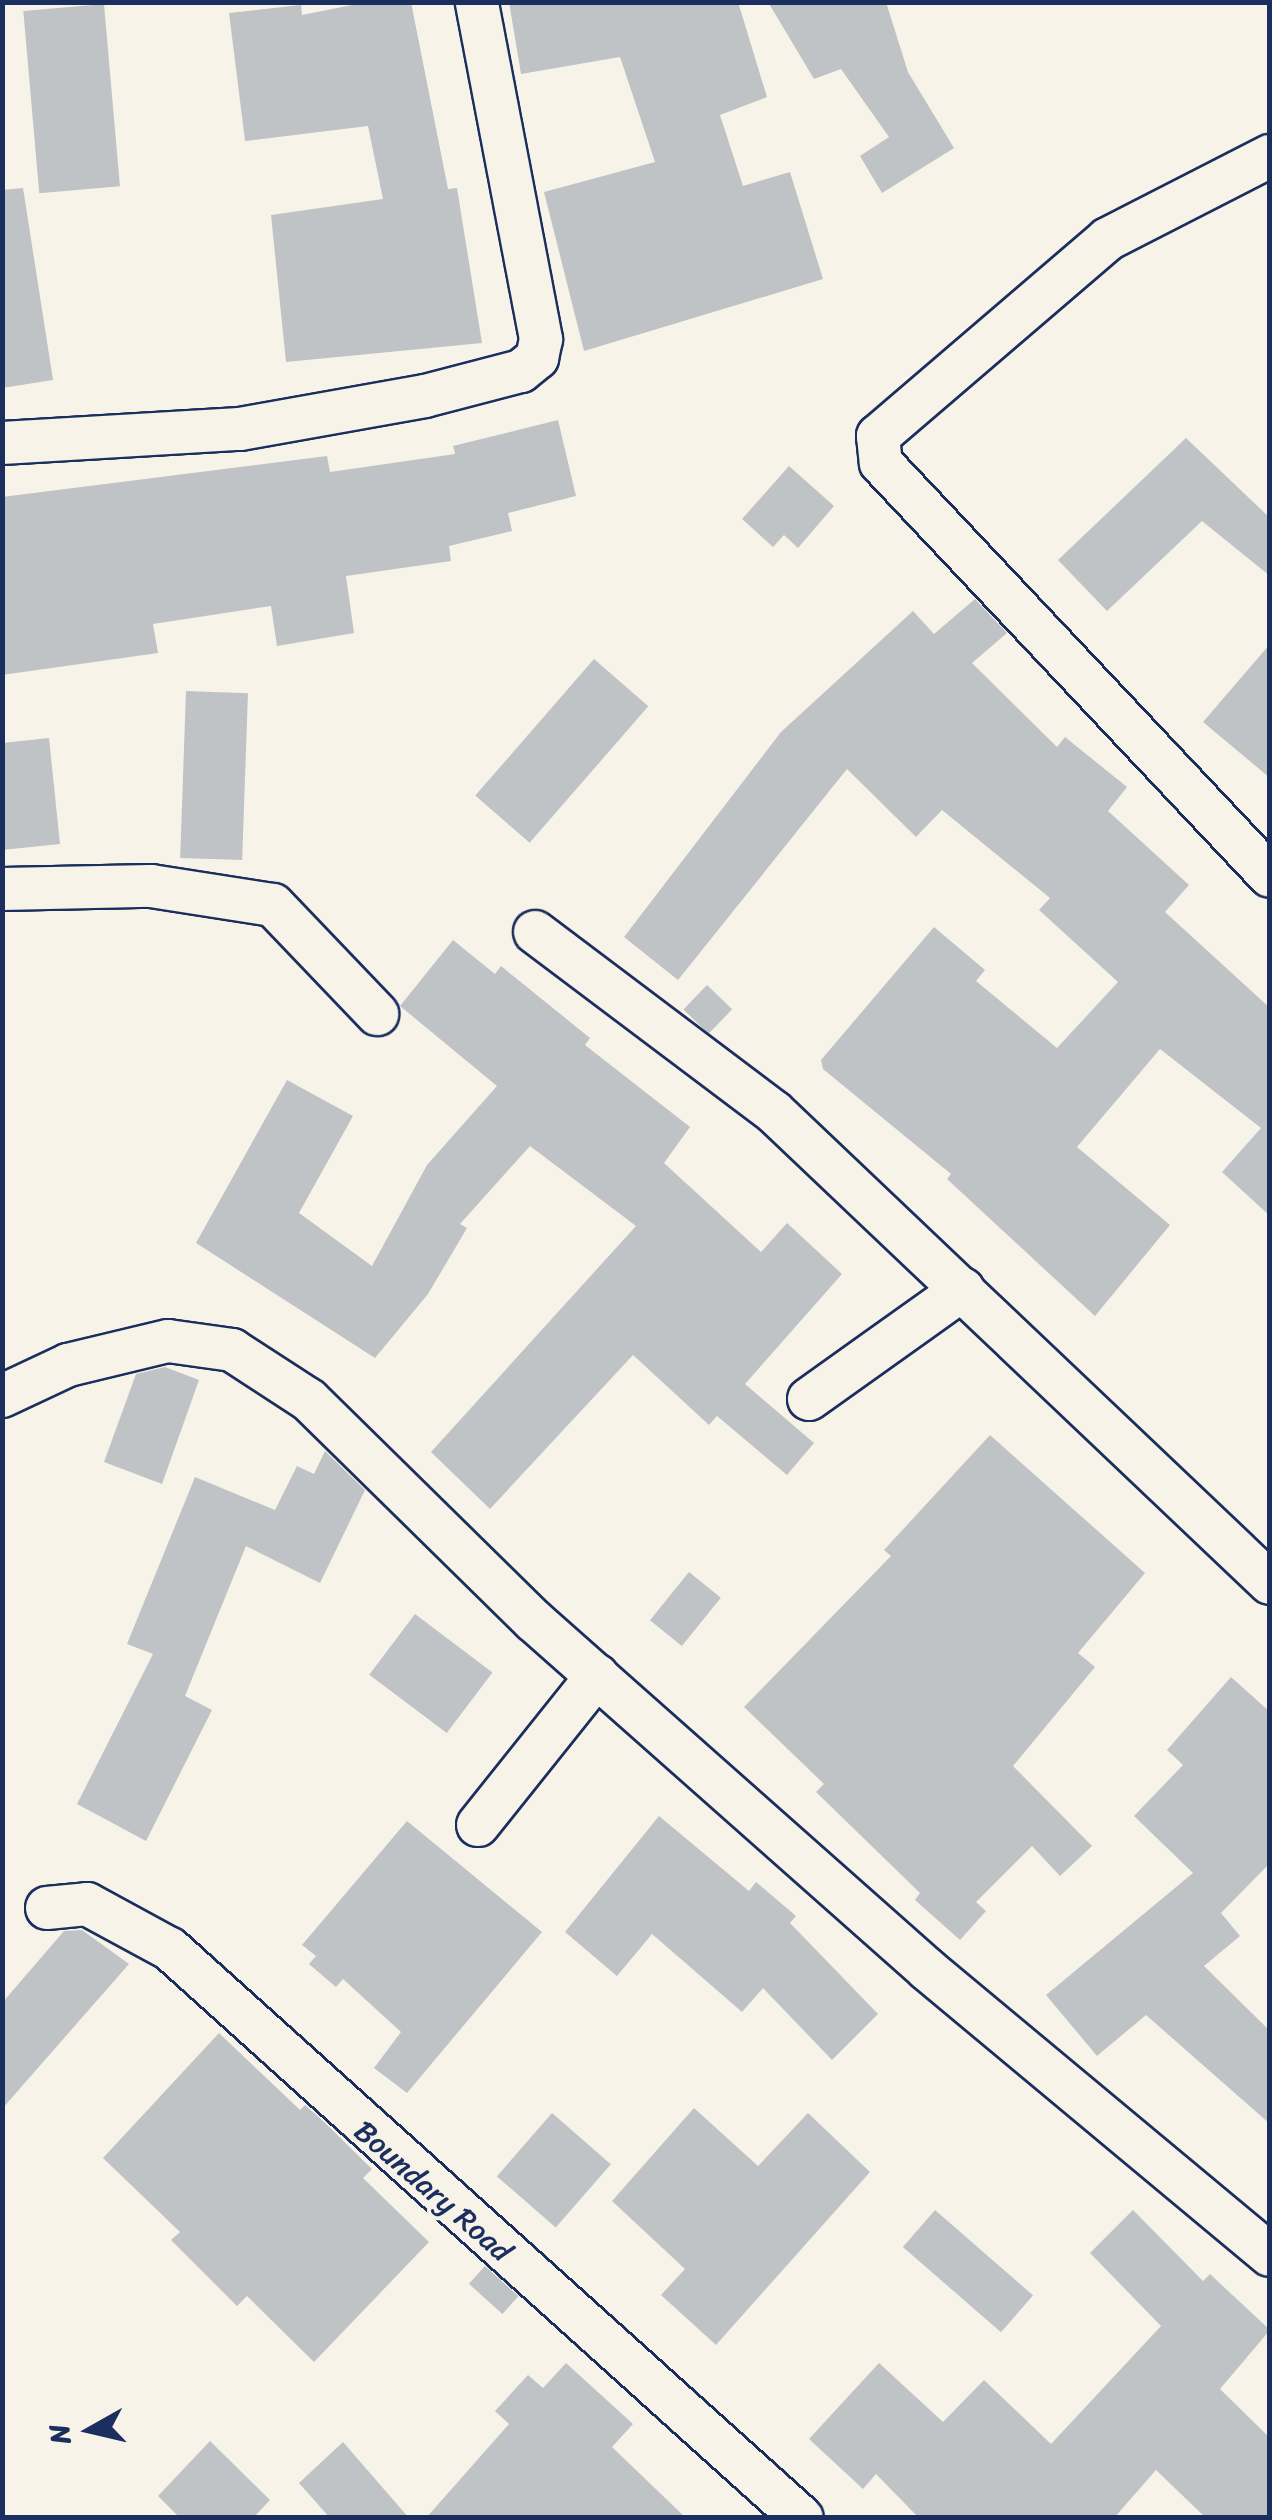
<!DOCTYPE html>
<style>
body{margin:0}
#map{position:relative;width:1272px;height:2520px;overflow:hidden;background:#f7f3e8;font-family:Sriracha,sans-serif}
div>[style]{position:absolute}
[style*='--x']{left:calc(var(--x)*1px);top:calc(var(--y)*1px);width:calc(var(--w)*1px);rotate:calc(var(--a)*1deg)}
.building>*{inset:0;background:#c0c3c5;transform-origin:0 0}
.roads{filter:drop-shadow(2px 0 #1b2f5e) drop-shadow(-2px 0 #1b2f5e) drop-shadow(0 2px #1b2f5e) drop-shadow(0 -2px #1b2f5e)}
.street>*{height:42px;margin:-21px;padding:0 21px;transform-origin:21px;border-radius:21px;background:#f7f3e8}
span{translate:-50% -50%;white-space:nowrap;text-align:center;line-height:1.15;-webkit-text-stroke:8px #f7f3e8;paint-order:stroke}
.street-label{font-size:30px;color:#1b2f5e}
.frame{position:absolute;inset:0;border:5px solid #1b2f5e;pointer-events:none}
.north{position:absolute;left:40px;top:2380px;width:100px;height:100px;-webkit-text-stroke:8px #f7f3e8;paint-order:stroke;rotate:262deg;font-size:28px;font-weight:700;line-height:40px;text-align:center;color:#1b2f5e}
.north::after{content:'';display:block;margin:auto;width:35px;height:45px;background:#1b2f5e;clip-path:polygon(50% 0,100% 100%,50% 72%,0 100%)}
</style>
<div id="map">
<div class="building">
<div style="clip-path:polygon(367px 2px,411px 2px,448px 189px,457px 188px,482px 343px,286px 362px,271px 215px,383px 199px,368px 126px,245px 141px,229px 13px,301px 5px,302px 15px)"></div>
<div style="clip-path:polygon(509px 2px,738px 2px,767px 97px,720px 115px,743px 186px,790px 172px,823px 279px,584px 351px,544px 192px,655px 162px,620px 57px,521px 74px)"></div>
<div style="clip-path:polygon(768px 2px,886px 2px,908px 72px,954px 148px,882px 193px,860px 156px,889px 137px,841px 69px,814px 79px)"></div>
<div style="left:104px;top:4px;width:183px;height:81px;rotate:85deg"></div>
<div style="clip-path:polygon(23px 188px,53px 380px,2px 388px,2px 190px)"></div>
<div style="clip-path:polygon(558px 420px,576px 496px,508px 513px,512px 531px,449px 546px,451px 561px,346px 576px,354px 633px,277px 646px,271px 606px,153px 624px,158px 653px,2px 675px,2px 497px,327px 456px,330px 472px,455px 454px,453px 446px)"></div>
<div style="clip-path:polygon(1186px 438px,1270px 518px,1270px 576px,1202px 521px,1107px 611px,1058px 560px)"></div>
<div style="clip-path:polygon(789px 466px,834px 506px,798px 548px,784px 535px,773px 547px,742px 519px)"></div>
<div style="clip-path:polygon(975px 599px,1007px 633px,972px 663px,1057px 747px,1065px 737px,1127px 787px,1108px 811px,1189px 885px,1165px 912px,1270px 1008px,1270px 1216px,1222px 1172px,1261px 1128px,1160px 1049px,1077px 1147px,1170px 1225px,1095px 1316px,947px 1179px,951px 1174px,823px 1069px,821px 1060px,934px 927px,985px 970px,976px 981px,1057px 1048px,1118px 982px,1039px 910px,1050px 898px,942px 810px,916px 837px,847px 769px,678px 980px,624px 937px,781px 732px,913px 611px,934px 634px)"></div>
<div style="clip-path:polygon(1270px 644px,1270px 778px,1203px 722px)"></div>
<div style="left:594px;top:659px;width:72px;height:181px;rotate:41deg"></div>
<div style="left:186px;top:691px;width:62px;height:167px;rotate:2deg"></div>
<div style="clip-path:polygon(49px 738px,60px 844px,2px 850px,2px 743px)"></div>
<div style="clip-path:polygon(453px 940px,495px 974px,501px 966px,590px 1038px,585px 1045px,690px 1127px,664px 1163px,761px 1252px,787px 1223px,842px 1274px,745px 1384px,814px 1443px,787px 1475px,717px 1416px,709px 1425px,633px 1355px,490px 1509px,431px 1452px,636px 1226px,530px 1146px,460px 1224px,467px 1228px,428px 1294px,375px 1358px,196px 1243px,287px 1080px,353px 1116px,299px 1213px,372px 1266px,427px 1165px,497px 1086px,400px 1006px)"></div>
<div style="left:707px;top:985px;width:35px;height:34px;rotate:44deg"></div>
<div style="clip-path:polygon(165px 1367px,199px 1380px,162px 1484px,104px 1462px,136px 1374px)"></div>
<div style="clip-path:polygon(990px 1435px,1145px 1573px,1078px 1653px,1095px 1667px,1013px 1766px,1092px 1846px,1060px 1876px,1032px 1846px,976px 1902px,986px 1911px,960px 1940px,915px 1900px,920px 1893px,816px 1792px,824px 1784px,744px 1707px,891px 1556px,884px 1550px)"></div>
<div style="clip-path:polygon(325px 1451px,365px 1490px,320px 1583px,246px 1546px,185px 1696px,212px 1710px,146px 1841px,77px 1804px,153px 1654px,127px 1644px,195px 1477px,275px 1510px,297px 1466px,314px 1474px)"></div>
<div style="left:689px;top:1572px;width:41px;height:62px;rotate:39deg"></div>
<div style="left:415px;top:1614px;width:97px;height:76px;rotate:37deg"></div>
<div style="clip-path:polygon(1231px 1677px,1270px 1712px,1270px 1863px,1221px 1913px,1240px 1936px,1204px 1966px,1270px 2031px,1270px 2124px,1146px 2015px,1097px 2056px,1046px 1995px,1193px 1873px,1134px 1816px,1183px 1765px,1167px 1750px)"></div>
<div style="clip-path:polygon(659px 1816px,749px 1891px,756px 1882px,796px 1916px,790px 1923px,878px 2014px,832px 2060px,763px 1988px,742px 2012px,652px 1934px,617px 1976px,565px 1932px)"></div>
<div style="clip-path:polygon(407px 1821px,542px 1932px,407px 2093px,374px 2068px,401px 2032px,343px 1979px,336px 1987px,309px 1964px,316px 1956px,302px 1945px)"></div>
<div style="clip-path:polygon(82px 1930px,129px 1964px,2px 2109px,2px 2003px,64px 1931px)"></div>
<div style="clip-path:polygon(219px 2033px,300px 2110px,305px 2105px,322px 2120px,372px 2169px,363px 2178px,429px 2242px,314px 2362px,247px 2296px,237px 2306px,171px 2240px,180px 2232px,103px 2158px)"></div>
<div style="clip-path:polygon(694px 2108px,758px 2166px,808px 2113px,870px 2172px,716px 2345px,661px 2295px,685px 2269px,612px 2201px)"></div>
<div style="left:552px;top:2113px;width:78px;height:84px;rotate:41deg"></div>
<div style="left:935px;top:2210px;width:130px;height:49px;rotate:41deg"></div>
<div style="clip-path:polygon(1133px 2210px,1203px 2281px,1210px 2274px,1270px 2330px,1220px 2389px,1270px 2438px,1270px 2518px,1206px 2518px,1156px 2470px,1114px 2518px,919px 2518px,876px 2474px,863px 2489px,809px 2439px,879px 2363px,943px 2422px,984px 2380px,1051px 2444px,1161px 2326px,1090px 2253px)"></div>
<div style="left:485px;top:2266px;width:45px;height:24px;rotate:42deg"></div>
<div style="clip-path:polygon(566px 2363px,633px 2424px,612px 2447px,686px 2518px,426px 2518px,509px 2424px,495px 2411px,528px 2375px,543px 2388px)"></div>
<div style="clip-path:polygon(210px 2441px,270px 2500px,253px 2518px,180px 2518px,158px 2496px)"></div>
<div style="clip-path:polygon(343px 2442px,409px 2518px,330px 2518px,299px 2483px)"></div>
</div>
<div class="roads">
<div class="street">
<div style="--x:1270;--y:156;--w:182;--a:152.9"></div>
<div style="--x:1108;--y:239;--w:303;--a:139.4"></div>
<div style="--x:878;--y:436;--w:27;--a:84"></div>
<div style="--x:881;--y:463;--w:567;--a:46.71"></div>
<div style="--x:2;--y:443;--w:238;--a:-3.4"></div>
<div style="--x:240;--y:429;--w:188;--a:-10.1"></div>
<div style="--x:425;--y:396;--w:99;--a:-14.6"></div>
<div style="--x:521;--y:371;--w:21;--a:-39"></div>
<div style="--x:537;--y:358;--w:19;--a:-78"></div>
<div style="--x:541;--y:339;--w:343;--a:-100.8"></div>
<div style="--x:2;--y:889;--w:149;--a:-1.2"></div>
<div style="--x:151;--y:886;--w:123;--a:8.9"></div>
<div style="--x:273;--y:905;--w:151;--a:46.3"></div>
<div style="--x:535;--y:932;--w:299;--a:37"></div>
<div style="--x:774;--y:1112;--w:684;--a:43.52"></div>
<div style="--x:2;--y:1396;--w:73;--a:-25.2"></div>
<div style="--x:68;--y:1365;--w:103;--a:-13.5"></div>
<div style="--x:168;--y:1341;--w:65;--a:8"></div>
<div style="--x:232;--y:1350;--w:92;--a:33"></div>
<div style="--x:309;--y:1400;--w:314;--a:44.5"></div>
<div style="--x:533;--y:1620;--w:528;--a:41.54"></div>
<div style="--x:928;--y:1970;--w:445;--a:39.8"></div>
<div style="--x:809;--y:1399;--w:189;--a:-35.5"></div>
<div style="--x:478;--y:1825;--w:191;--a:-51.4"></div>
<div style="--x:47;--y:1908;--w:40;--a:-5.7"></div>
<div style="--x:87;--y:1904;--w:94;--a:28.5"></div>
<div style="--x:170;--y:1949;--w:850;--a:42"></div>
</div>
</div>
<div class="street-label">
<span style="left:433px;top:2191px;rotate:41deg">Boundary Road</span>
</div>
<div class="frame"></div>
<div class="north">N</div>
</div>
